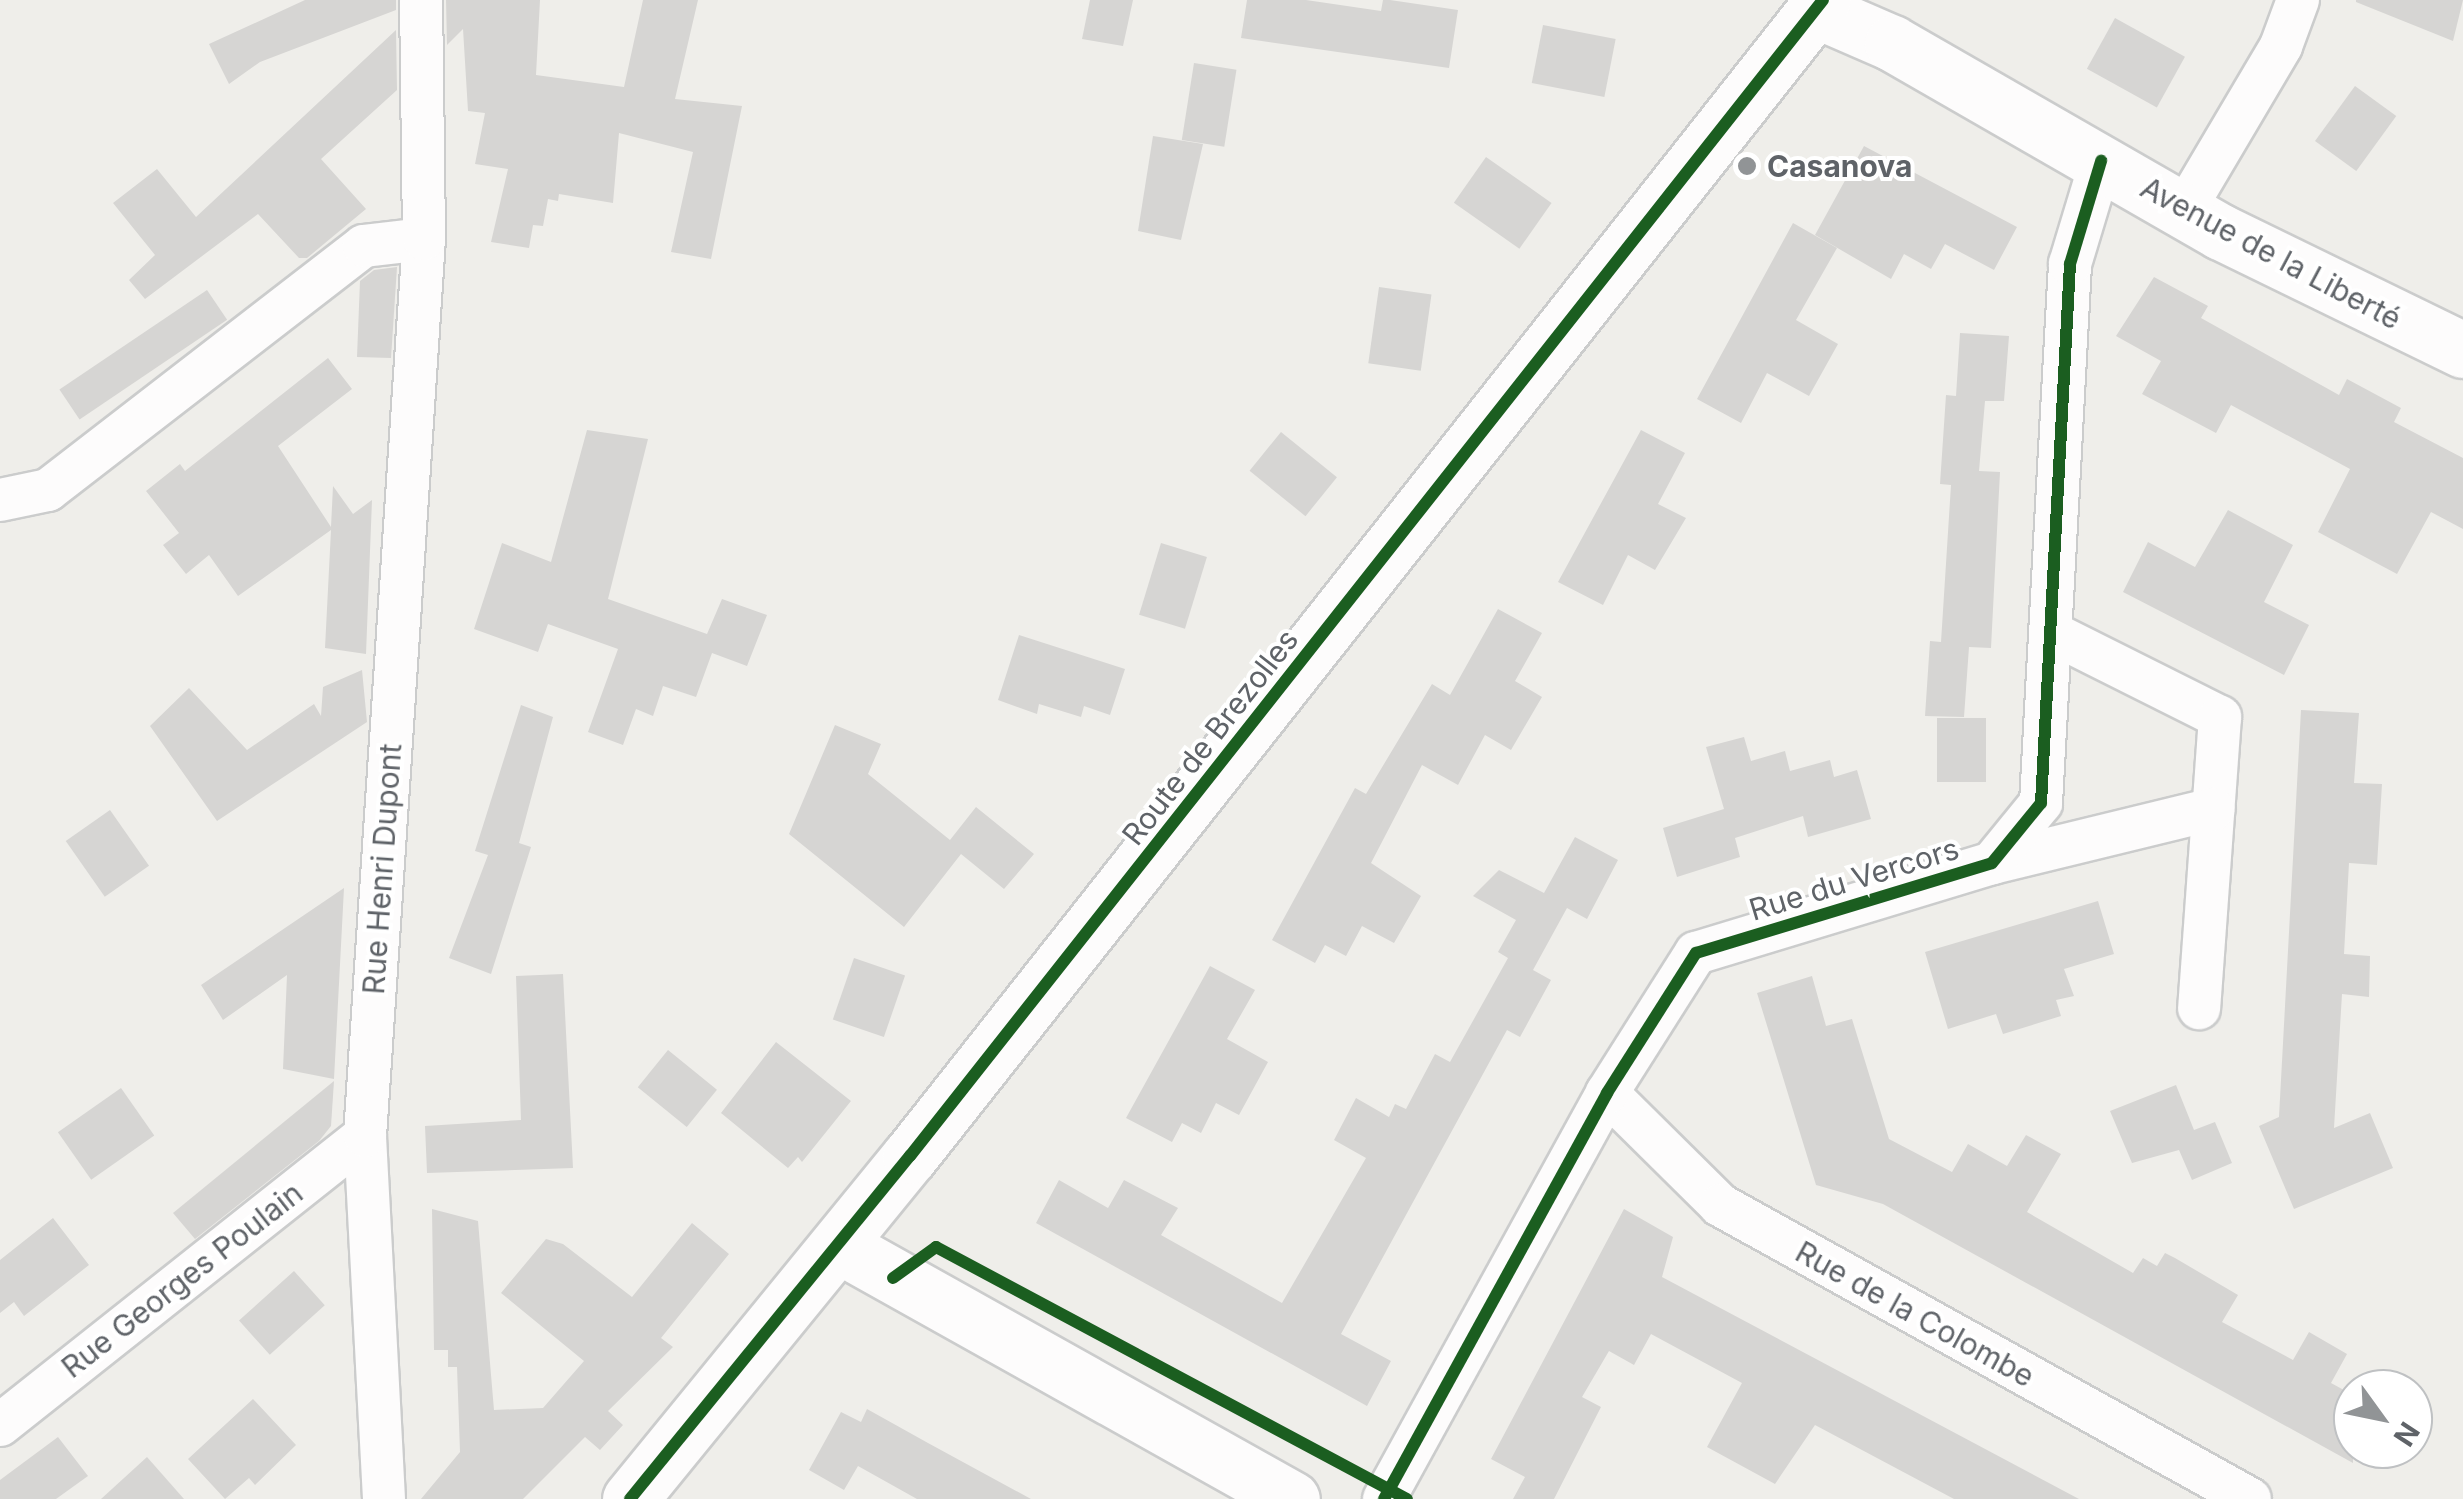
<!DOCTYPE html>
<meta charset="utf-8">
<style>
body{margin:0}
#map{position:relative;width:2463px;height:1499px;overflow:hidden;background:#efeeea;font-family:Inter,sans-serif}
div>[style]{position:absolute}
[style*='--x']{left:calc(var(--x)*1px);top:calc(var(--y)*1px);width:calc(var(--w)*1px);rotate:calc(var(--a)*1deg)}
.building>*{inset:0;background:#d6d5d3;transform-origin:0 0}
.roads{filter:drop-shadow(2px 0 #cbcccc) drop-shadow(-2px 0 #cbcccc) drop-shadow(0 2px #cbcccc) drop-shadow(0 -2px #cbcccc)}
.street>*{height:42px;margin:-21px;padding:0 21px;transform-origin:21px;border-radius:21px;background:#fdfcfc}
.secondary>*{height:55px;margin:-27.5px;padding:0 27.5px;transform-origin:27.5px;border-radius:27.5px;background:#fdfcfc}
.cycleway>*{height:12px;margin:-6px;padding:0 6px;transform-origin:6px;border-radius:6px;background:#1b5e20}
.dots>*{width:28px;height:28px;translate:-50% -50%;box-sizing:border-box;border:5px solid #fff;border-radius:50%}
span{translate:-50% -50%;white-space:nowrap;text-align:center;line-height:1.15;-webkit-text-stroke:8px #fff;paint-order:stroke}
.poi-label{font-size:30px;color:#5f6368;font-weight:700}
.left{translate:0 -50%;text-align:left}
.street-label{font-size:30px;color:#5f6368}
.north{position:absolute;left:2333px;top:1369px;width:100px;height:100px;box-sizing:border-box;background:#fff;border:2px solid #bfc1c3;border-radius:50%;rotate:123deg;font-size:28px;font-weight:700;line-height:40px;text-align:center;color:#5f6368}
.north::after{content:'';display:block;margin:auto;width:35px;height:45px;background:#919496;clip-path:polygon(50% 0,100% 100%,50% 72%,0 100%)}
</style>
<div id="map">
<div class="building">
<div style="clip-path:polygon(305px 0,396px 0,396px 10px,260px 62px,229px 84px,209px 44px)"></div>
<div style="clip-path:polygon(446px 0,540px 0,536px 75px,624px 87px,643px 0,698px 0,675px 99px,742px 106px,711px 259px,671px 252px,693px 152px,619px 133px,613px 203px,559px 194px,558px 201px,548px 199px,543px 226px,533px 225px,529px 248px,491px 242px,508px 169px,475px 164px,485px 113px,468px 111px,463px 29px,447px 45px)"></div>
<div style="clip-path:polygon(1090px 0,1133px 0,1123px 46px,1082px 39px)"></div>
<div style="clip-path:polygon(1247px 0,1306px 0,1381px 11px,1383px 0,1390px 0,1458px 10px,1449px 68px,1241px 38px)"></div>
<div style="clip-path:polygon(2463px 0,2453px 41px,2356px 2px,2356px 0)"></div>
<div style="left:2115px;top:18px;width:80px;height:58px;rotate:29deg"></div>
<div style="left:1543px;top:25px;width:74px;height:59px;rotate:11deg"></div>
<div style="clip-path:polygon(396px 30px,397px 90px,321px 159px,366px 209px,307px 258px,299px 258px,258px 214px,145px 299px,129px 280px,155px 255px,113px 203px,157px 169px,196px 217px)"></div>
<div style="left:1194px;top:63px;width:43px;height:78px;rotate:9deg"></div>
<div style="left:2355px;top:86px;width:51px;height:68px;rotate:36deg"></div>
<div style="clip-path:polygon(1153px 136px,1203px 144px,1181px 240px,1138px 231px)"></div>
<div style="clip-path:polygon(1864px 146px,2017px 227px,1994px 270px,1945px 244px,1931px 269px,1904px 254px,1891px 279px,1815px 235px)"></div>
<div style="left:1486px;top:157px;width:80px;height:56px;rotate:35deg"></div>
<div style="clip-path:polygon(1793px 223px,1837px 248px,1796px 320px,1838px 344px,1809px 396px,1767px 373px,1741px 423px,1697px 399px)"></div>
<div style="clip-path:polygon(397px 267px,391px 358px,357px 357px,360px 281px,374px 270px)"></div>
<div style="clip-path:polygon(2154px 277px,2208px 306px,2201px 318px,2339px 395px,2347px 379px,2401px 408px,2394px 422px,2463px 458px,2463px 529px,2431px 512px,2397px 574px,2318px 532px,2350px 469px,2231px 405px,2216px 433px,2142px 394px,2161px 361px,2116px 336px)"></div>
<div style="left:1379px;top:287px;width:53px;height:77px;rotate:8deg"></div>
<div style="left:207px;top:290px;width:36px;height:178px;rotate:56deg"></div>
<div style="clip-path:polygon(1960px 333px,2009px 336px,2004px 401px,1985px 401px,1979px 471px,2000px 472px,1991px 648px,1969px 647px,1964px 717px,1925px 716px,1930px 641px,1941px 642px,1951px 485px,1940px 484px,1946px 395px,1956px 396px)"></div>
<div style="clip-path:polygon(328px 358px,352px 389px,278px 446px,331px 527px,333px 486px,353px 514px,372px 500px,366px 654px,325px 648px,331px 530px,238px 596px,209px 555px,186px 574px,163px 545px,179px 533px,146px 491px,180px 464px,185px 471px)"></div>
<div style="clip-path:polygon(587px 430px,648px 439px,608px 599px,707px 634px,722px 599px,767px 615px,747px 666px,712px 653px,696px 697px,663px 686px,653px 716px,636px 709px,623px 745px,588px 732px,618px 649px,548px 624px,538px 652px,474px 629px,502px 543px,551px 562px)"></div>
<div style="clip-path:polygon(1641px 430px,1685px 453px,1658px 504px,1686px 518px,1655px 570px,1628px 555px,1603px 605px,1558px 582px)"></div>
<div style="left:1281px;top:432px;width:72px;height:50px;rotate:39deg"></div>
<div style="clip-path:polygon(2228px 510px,2293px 545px,2264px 602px,2309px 625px,2284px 675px,2123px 592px,2148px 542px,2195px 567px)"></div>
<div style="left:1161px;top:543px;width:48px;height:75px;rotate:17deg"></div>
<div style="clip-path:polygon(1498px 609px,1542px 633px,1515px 681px,1542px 697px,1511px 750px,1485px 735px,1458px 785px,1422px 765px,1371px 863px,1421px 896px,1394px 943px,1362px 926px,1346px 956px,1325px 945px,1315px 963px,1272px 940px,1355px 788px,1366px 794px,1432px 684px,1450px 695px)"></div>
<div style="clip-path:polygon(1019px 635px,1125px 669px,1110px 715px,1084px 706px,1081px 717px,1039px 704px,1037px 714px,998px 700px)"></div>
<div style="clip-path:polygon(362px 670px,367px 722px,217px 821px,150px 726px,189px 688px,247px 750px,314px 704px,321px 716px,323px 687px)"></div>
<div style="clip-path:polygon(521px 705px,553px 717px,519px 843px,531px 847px,491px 974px,449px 958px,488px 855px,475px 851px)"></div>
<div style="clip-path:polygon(2301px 710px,2359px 713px,2354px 783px,2382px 784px,2377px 865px,2349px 863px,2344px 954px,2370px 956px,2369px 997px,2342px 994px,2334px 1128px,2370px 1113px,2393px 1168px,2294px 1209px,2259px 1126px,2279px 1117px)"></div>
<div style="left:1937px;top:718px;width:49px;height:64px"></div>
<div style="clip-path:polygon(835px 725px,881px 744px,868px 774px,950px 840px,976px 807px,1034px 854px,1004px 889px,961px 854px,904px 927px,789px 834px)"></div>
<div style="clip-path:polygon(1744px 737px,1751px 761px,1785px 751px,1790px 771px,1830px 760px,1834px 777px,1857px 770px,1871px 819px,1808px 837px,1803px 816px,1735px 838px,1740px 857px,1677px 877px,1663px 828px,1724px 809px,1706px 747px)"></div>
<div style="left:110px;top:810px;width:68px;height:54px;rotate:55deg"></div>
<div style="clip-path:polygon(1575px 837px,1618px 860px,1587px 919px,1567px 908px,1533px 970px,1551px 980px,1520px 1037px,1507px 1030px,1341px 1334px,1391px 1361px,1367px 1406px,1036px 1223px,1059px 1180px,1108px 1208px,1124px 1180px,1178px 1208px,1161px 1235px,1282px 1303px,1366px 1158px,1334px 1140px,1356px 1098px,1389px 1117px,1395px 1104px,1406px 1109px,1435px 1054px,1450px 1062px,1508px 958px,1498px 952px,1516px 920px,1473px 896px,1499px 870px,1544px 893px)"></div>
<div style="clip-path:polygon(344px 888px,334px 1079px,283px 1069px,287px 975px,223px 1020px,201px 985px)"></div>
<div style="clip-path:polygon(2098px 901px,2114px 954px,2064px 969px,2074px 996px,2056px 1000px,2061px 1016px,2003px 1034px,1996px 1014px,1948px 1029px,1925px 952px)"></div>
<div style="left:854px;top:958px;width:54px;height:65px;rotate:19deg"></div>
<div style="clip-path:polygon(1210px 966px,1255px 990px,1227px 1039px,1268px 1062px,1239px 1115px,1216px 1103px,1201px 1133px,1182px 1123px,1172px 1142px,1126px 1118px)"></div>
<div style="clip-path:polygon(563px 974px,573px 1168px,427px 1173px,425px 1126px,521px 1120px,516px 976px)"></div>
<div style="clip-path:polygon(1812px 976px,1826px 1026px,1852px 1019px,1889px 1139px,1952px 1172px,1968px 1144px,2007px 1166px,2026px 1135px,2061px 1154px,2027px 1212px,2133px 1273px,2143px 1258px,2157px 1266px,2165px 1253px,2175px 1258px,2238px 1295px,2222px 1322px,2293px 1360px,2309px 1332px,2347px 1354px,2331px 1383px,2353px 1395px,2353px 1463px,1883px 1204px,1816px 1185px,1757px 993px)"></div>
<div style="clip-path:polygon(776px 1042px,851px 1101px,802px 1162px,798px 1157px,788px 1168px,721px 1113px)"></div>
<div style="left:668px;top:1050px;width:63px;height:48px;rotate:39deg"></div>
<div style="clip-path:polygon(334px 1081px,331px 1126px,319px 1141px,195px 1239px,173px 1213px)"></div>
<div style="clip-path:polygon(2176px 1085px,2194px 1130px,2215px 1122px,2232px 1163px,2192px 1180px,2179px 1150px,2132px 1163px,2110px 1111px)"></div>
<div style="left:121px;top:1088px;width:58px;height:77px;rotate:55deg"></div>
<div style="clip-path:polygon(432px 1209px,478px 1221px,494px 1410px,543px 1408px,584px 1361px,501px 1293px,546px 1239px,563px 1244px,632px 1297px,692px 1223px,729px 1254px,661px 1338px,673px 1347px,608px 1411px,623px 1425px,600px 1450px,585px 1437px,523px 1499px,421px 1499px,460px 1452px,457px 1367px,448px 1367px,448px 1350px,434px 1350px)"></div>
<div style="clip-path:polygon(1624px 1209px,1673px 1237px,1662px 1277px,2079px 1499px,1954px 1499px,1815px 1425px,1775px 1484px,1707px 1447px,1742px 1383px,1651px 1334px,1634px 1365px,1609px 1351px,1582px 1397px,1601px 1407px,1554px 1499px,1513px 1499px,1525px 1477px,1491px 1459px)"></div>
<div style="clip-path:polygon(53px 1218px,89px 1265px,24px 1316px,14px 1302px,0 1313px,0 1260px)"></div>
<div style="left:294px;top:1271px;width:46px;height:74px;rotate:48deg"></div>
<div style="clip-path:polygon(253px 1399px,296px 1445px,255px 1485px,249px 1478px,225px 1499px,188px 1459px)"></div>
<div style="clip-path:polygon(867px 1409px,928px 1443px,1031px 1499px,917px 1499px,858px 1466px,844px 1490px,809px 1470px,841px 1412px,861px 1422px)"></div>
<div style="clip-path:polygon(58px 1437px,88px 1476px,56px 1499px,0 1499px,0 1480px)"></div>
<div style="clip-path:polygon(147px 1457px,184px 1499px,101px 1499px)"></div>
</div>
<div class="roads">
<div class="street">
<div style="--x:2183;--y:212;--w:193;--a:-59.4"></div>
<div style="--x:2281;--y:46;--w:49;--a:-69.7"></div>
<div style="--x:0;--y:500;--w:49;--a:-11.8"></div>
<div style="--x:48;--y:490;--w:399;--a:-37.7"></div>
<div style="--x:364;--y:246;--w:60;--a:-6.7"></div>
<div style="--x:2052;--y:633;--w:188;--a:26.6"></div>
<div style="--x:2220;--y:717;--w:292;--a:94.1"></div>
<div style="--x:1992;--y:863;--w:228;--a:-13.7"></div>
<div style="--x:1607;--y:1093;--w:159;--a:44.7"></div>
<div style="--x:1720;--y:1205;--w:606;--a:29.02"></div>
<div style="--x:0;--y:1425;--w:466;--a:-38.4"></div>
<div style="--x:384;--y:1499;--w:363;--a:-93"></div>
<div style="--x:365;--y:1136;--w:899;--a:-86.24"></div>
<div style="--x:424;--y:239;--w:239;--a:-90.7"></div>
<div style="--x:1384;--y:1499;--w:463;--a:-61.2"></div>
<div style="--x:1607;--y:1093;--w:166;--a:-57.6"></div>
<div style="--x:1696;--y:953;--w:309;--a:-16.9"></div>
<div style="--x:1992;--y:863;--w:77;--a:-50.8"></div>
<div style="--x:2041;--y:803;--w:540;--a:-86.92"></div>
<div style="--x:2070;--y:264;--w:108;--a:-73.2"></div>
</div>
<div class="secondary">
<div style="--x:1816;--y:10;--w:83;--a:23.5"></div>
<div style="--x:1892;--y:43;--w:379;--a:29.9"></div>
<div style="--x:2221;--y:232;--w:269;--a:26"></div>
<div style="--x:838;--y:1245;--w:520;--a:29.23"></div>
<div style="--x:630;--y:1499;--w:443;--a:-50.8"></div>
<div style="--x:910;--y:1156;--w:1473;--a:-51.7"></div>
</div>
</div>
<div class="cycleway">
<div style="--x:893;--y:1278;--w:53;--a:-35.8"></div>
<div style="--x:936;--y:1247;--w:534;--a:28.15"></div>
<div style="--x:630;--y:1499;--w:443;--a:-50.8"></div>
<div style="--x:910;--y:1156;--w:1473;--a:-51.7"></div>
<div style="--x:1384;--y:1499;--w:463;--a:-61.2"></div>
<div style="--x:1607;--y:1093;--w:166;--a:-57.6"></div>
<div style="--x:1696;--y:953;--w:309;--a:-16.9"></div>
<div style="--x:1992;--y:863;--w:77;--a:-50.8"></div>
<div style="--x:2041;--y:803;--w:540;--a:-86.92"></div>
<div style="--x:2070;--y:264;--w:108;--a:-73.2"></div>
</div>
<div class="dots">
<div style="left:1747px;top:166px;background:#919496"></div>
</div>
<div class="poi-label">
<span class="left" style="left:1767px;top:166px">Casanova</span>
</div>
<div class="street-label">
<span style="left:2271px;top:253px;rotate:28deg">Avenue de la Liberté</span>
<span style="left:1210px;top:737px;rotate:-52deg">Route de Brezolles</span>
<span style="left:382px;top:869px;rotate:-86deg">Rue Henri Dupont</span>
<span style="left:1854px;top:879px;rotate:-17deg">Rue du Vercors</span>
<span style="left:182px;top:1280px;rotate:-38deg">Rue Georges Poulain</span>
<span style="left:1915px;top:1314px;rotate:29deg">Rue de la Colombe</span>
</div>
<div class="north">N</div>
</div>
